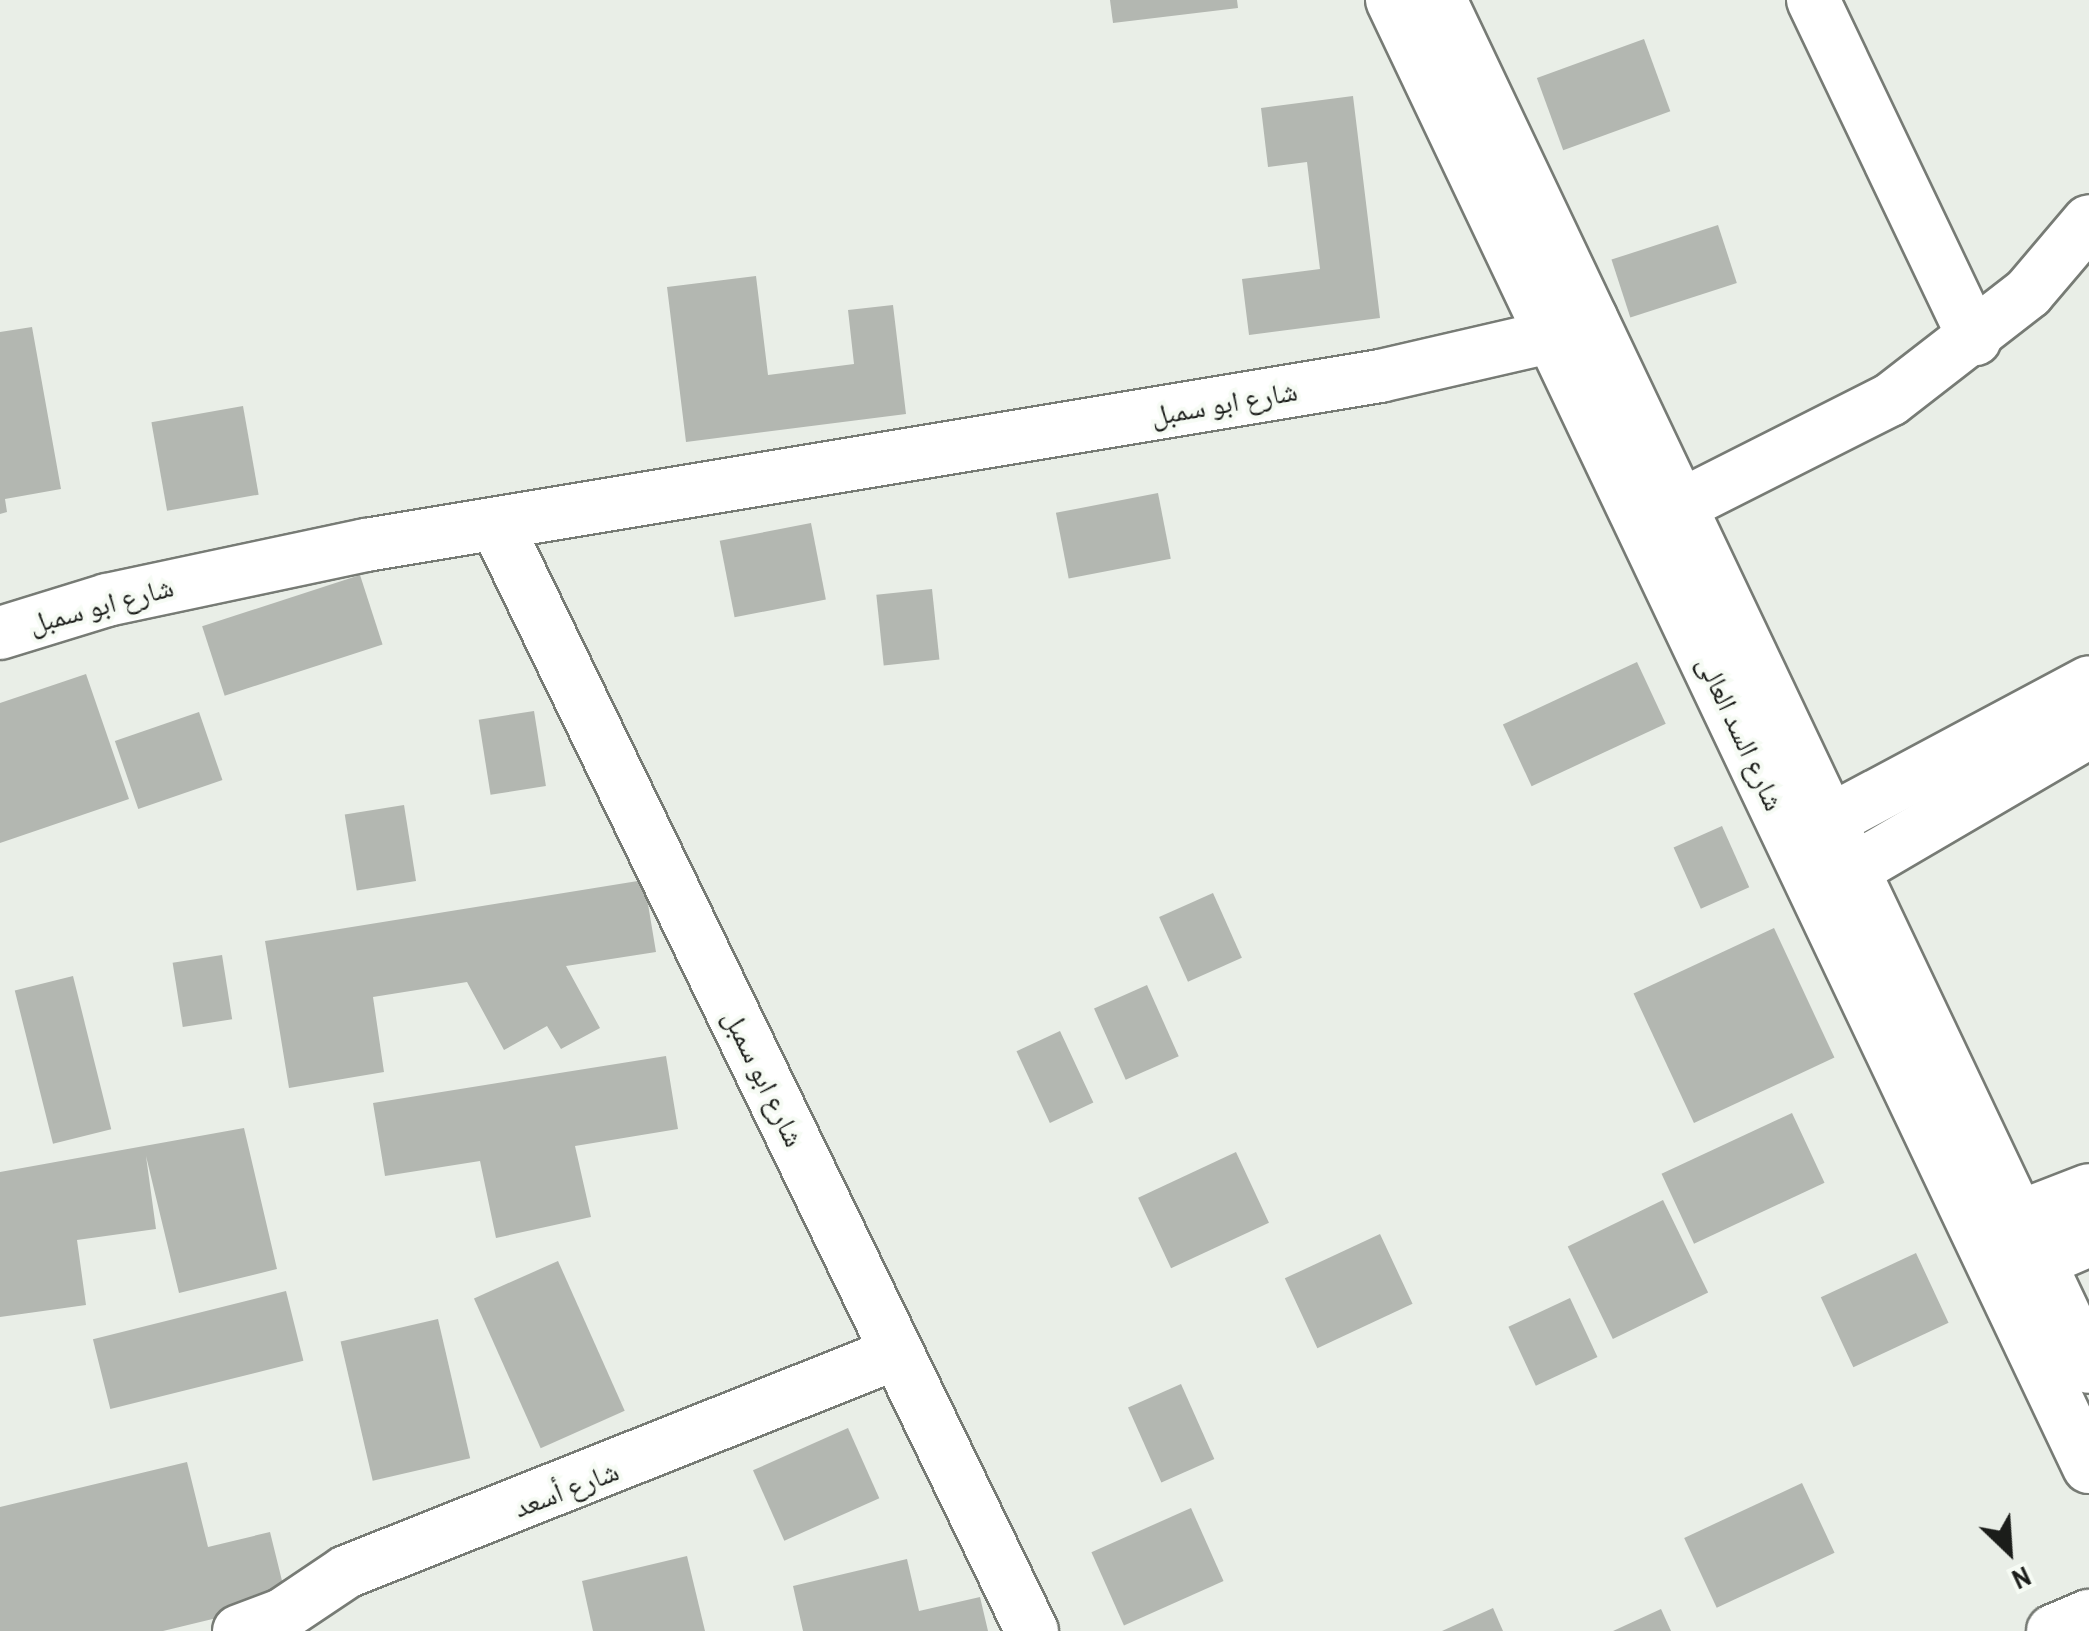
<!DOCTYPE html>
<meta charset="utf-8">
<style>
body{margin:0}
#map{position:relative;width:2089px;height:1631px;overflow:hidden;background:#e9eee7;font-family:"Archivo Narrow","Noto Naskh Arabic",sans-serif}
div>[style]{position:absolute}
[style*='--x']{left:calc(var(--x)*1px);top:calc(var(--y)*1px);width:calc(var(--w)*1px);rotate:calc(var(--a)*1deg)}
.building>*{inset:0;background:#b3b7b1;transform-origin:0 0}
.roads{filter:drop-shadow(2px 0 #777b75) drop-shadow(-2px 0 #777b75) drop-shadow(0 2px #777b75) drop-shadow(0 -2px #777b75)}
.minor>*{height:52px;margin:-26px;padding:0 26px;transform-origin:26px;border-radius:26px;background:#fff}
span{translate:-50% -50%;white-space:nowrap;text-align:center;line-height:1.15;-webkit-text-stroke:8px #f6fbf4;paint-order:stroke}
.street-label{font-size:28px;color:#1b1d1a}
.north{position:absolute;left:1959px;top:1501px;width:100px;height:100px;-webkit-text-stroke:8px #f6fbf4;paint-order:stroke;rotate:155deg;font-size:28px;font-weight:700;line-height:40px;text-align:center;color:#1b1d1a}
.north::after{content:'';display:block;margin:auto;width:35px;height:45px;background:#1b1d1a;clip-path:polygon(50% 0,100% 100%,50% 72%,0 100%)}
</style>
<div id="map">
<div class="building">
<div style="clip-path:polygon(1110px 0,1237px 0,1238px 8px,1113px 23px)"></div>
<div style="left:1644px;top:39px;width:77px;height:114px;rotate:70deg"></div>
<div style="clip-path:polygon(1353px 96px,1380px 318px,1249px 335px,1242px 279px,1320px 269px,1307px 162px,1268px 167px,1261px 108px)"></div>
<div style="left:1718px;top:225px;width:61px;height:112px;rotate:72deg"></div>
<div style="clip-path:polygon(756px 276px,768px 375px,854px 364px,848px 310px,893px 305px,906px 414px,686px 442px,667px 287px)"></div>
<div style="clip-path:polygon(32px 327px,61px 489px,5px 499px,7px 512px,0 514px,0 332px)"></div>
<div style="left:243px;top:406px;width:90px;height:93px;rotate:80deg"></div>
<div style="left:1158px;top:493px;width:67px;height:104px;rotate:79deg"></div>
<div style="left:811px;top:523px;width:78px;height:93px;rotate:79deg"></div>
<div style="left:360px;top:575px;width:73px;height:166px;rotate:72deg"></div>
<div style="left:932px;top:589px;width:71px;height:56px;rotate:84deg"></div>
<div style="left:1637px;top:662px;width:68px;height:148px;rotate:65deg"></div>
<div style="clip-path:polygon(86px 674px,129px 799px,0 843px,0 703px)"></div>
<div style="left:534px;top:711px;width:76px;height:56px;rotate:81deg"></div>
<div style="left:199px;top:712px;width:72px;height:89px;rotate:71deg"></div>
<div style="left:404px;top:805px;width:77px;height:60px;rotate:81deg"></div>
<div style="left:1722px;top:826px;width:67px;height:53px;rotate:66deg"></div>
<div style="clip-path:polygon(644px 880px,656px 952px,566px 966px,600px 1028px,561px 1049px,547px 1026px,504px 1050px,467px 982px,373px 997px,384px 1072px,289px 1088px,265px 941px)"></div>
<div style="left:1213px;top:893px;width:71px;height:59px;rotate:66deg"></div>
<div style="left:1774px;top:928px;width:143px;height:155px;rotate:65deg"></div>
<div style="left:222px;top:955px;width:65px;height:50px;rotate:81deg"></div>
<div style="left:73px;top:976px;width:158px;height:60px;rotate:76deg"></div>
<div style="left:1147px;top:985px;width:78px;height:58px;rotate:66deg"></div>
<div style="left:1060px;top:1031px;width:79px;height:48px;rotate:65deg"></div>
<div style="clip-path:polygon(666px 1056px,678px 1129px,575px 1146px,591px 1217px,496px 1238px,480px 1161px,385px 1176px,373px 1103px)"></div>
<div style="left:1792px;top:1113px;width:77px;height:144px;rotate:65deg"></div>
<div style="clip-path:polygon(244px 1128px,277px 1269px,179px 1293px,146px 1156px,156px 1229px,77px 1240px,86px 1305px,0 1317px,0 1172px)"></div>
<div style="left:1236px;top:1152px;width:78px;height:108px;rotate:65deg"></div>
<div style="left:1663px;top:1200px;width:103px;height:106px;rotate:64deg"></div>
<div style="left:1380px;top:1234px;width:77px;height:105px;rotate:65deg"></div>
<div style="left:1916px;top:1253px;width:77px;height:105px;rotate:65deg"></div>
<div style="left:558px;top:1261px;width:164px;height:92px;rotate:66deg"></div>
<div style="left:286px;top:1291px;width:72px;height:199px;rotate:76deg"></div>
<div style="left:1570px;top:1298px;width:65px;height:68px;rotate:65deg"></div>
<div style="left:438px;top:1319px;width:143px;height:100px;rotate:77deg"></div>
<div style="left:1181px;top:1384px;width:82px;height:58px;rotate:66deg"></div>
<div style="left:848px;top:1428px;width:77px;height:104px;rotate:66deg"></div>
<div style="clip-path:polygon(187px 1462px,208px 1547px,270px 1532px,287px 1601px,163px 1631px,0 1631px,0 1507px)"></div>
<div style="left:1802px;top:1483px;width:77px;height:130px;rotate:65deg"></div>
<div style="left:1191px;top:1508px;width:80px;height:109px;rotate:66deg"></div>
<div style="clip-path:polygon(687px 1556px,705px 1631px,593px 1631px,582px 1581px)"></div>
<div style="clip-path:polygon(907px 1559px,919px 1611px,980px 1597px,988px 1631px,803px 1631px,793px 1586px)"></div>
<div style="clip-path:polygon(1493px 1608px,1503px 1631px,1442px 1631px)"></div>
<div style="clip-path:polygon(1661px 1609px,1671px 1631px,1613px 1631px)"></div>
</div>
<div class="roads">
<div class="minor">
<div style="--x:1392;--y:0;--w:1624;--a:64.59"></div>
<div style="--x:1440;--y:0;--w:1513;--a:64.6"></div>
<div style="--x:1813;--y:0;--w:376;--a:64.5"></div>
<div style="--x:1650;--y:521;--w:269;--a:-26.8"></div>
<div style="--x:1890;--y:400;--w:175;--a:-37.8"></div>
<div style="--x:2028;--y:293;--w:94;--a:-49.7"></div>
<div style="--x:497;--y:526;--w:1228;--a:64.17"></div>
<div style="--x:0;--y:633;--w:112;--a:-17.1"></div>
<div style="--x:107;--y:600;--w:265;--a:-12"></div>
<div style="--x:366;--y:545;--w:1028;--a:-9.46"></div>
<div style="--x:1380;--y:376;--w:182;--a:-13"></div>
<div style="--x:1557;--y:335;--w:38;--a:-25"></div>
<div style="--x:1803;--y:835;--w:324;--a:-28.1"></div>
<div style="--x:1827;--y:885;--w:303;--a:-30.3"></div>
<div style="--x:1986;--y:1230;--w:110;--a:-21.2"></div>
<div style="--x:2008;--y:1275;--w:88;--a:-23.4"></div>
<div style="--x:239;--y:1631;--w:46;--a:-20.4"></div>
<div style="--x:282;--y:1615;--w:77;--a:-33.9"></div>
<div style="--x:346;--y:1572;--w:593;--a:-21.68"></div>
<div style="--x:2053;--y:1631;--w:39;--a:-23"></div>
</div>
</div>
<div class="street-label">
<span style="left:1224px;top:403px;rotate:-10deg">شارع ابو سمبل</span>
<span style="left:101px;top:605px;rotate:-15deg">شارع ابو سمبل</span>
<span style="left:1741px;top:733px;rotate:65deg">شارع السد العالى</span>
<span style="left:764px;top:1078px;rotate:64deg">شارع ابو سمبل</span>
<span style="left:566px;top:1489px;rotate:-21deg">شارع أسعد</span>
</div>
<div class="north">N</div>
</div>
